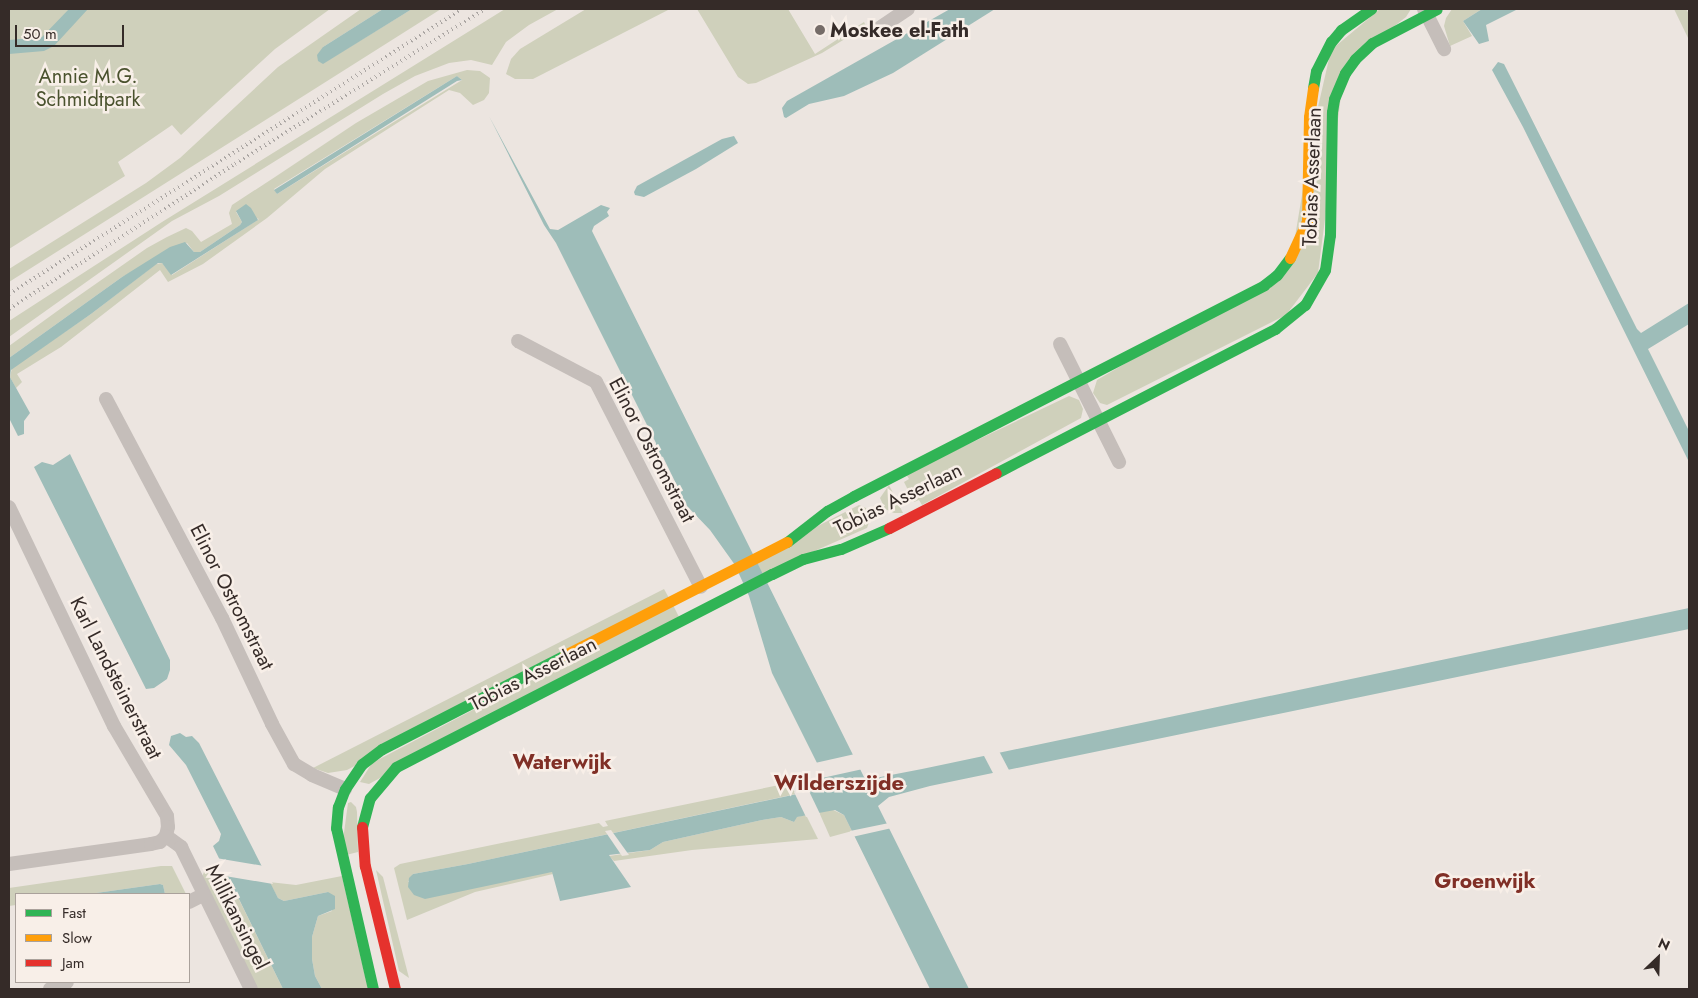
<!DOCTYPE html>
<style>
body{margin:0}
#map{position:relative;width:1698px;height:998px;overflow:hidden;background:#ece5e0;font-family:Jost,sans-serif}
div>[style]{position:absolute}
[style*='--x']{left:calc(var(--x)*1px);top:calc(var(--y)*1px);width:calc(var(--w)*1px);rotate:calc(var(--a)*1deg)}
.green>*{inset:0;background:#cfd0bb}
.water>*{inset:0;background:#9ebdb9}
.pier>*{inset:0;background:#ece5e0}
.street>*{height:14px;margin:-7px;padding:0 7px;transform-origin:7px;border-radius:7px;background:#c5beba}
.fast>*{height:11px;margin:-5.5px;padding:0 5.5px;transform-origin:5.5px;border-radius:5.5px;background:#30b455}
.slow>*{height:11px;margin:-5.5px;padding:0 5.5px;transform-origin:5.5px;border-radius:5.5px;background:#ff9f0a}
.jam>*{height:11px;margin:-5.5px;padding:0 5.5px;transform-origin:5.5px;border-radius:5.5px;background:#e5322d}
.rail>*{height:4px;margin-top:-2px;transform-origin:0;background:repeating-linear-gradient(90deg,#aca7a4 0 1px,transparent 0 5px)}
.dots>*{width:14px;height:14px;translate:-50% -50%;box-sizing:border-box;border:2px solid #f8efe8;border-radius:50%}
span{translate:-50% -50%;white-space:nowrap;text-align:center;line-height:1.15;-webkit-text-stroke:5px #f8efe8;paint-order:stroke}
.poi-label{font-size:20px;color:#352b28;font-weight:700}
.left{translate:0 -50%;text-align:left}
.park-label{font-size:20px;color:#4a522e}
.street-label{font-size:20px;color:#352b28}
.neighbourhood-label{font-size:21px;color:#802f26;font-weight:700}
.quarter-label{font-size:22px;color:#802f26;font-weight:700}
.frame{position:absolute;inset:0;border:10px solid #352b28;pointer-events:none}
.legend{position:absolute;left:15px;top:893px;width:175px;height:90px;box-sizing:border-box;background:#f8efe8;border:1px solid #aaa19b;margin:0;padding:6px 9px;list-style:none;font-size:15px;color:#352b28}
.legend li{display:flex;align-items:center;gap:10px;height:25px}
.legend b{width:25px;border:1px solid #aaa19b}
.north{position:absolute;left:1633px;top:933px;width:50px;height:50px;-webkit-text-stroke:4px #f8efe8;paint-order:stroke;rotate:24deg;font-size:14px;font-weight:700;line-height:20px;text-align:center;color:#352b28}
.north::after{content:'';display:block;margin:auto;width:18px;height:22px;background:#352b28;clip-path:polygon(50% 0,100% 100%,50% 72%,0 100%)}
.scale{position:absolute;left:15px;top:25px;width:109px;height:22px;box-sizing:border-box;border:2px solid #352b28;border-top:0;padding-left:6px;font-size:15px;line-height:18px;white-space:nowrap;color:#352b28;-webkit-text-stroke:4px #f8efe8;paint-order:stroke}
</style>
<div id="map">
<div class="green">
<div style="clip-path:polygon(9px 9px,330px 9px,275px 49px,181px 135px,172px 125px,118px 162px,125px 176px,9px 249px)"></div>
<div style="clip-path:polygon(361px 9px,383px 9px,323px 47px,325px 62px,412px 9px,441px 9px,9px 282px,9px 269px,146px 183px,180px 158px,278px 67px)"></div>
<div style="clip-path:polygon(505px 9px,558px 9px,529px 25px,506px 42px,492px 65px,471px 60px,449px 63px,415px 76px,383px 94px,219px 196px,172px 221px,9px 337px,9px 321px,162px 222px)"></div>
<div style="clip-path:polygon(586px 9px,670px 9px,533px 79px,515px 79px,506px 74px,511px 59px,520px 49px)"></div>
<div style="clip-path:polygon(697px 9px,788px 9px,815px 54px,864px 22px,866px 26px,822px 53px,756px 83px,748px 84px,738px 77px)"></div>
<div style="clip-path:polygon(1380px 9px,1411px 9px,1406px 17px,1345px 65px,1318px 273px,1286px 315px,1107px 405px,1100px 403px,1093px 393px,1097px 380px,1290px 267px,1313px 129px,1331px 50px)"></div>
<div style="clip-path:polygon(1452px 9px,1482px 9px,1463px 21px,1472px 36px,1450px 46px,1444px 26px,1446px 18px)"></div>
<div style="clip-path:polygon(1674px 9px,1686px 9px,1689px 14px,1689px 40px)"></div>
<div style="clip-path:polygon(evenodd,467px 70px,480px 71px,490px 78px,489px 93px,484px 100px,473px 105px,460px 93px,449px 90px,325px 169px,267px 218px,203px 264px,168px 282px,160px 270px,61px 347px,17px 374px,22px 382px,16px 388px,10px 377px,12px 368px,91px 314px,156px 264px,162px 263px,172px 275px,259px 219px,236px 212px,242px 222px,240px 225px,200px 252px,194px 252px,187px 243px,122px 277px,9px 358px,9px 346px,67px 304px,147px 248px,167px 237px,186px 228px,192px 231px,201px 242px,232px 224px,229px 213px,232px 205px,275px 177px,356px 123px,428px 81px,467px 70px,457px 76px,462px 80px,277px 194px,274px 189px,457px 76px)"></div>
<div style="clip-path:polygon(1069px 396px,1079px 400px,1083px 409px,1081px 418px,922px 505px,919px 500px,914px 502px,904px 482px,909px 479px,906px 474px)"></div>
<div style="clip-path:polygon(889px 485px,903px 513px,894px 513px,885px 509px,880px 498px)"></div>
<div style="clip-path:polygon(859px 505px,866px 508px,871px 517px,867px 528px,762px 574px,757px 563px,810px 530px)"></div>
<div style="clip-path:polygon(664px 589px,669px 598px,347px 770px,328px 773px,313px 768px)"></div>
<div style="clip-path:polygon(673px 605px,679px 617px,369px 784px,360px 782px,372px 763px)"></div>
<div style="clip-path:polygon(784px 784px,785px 788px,792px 788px,796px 794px,468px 864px,413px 874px,408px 882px,552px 872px,553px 874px,475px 892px,407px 920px,394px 868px,400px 864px,599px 823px,603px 827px,608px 826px,605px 821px)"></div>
<div style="clip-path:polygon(351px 802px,356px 807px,357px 812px,358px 852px,346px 855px,343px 840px,348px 803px)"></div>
<div style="clip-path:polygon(831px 809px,844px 815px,852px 831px,830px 837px,819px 812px)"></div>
<div style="clip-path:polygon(806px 815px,818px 839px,692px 850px,614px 861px,609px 856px,650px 850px,663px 842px,762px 820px,781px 817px,794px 822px,796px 817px)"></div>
<div style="clip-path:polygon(161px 866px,172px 866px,186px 894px,165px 894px,163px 885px,160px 884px,89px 894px,16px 894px,16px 905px,9px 906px,9px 888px)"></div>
<div style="clip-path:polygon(376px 870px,383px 877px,409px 978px,399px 971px)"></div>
<div style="clip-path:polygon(204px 872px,227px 875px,283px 989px,257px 989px,202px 877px)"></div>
<div style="clip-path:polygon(342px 876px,368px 989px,322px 989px,315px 976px,312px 959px,312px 937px,318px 916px,332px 911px,328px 892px,284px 901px,278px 898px,269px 882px,296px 885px)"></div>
</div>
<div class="water">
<div style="clip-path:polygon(69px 9px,88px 9px,54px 46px,44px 51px,9px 54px,9px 40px,42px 37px)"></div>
<div style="clip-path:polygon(383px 9px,412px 9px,323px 64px,318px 61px,317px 55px,323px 47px)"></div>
<div style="clip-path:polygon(950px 9px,995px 9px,893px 73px,844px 96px,809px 104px,786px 118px,784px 117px,782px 108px,787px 101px)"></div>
<div style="clip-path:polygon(1482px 9px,1518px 9px,1486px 25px,1489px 41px,1479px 44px,1463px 21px)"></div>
<div style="clip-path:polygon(1498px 62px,1504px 64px,1637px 329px,1641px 333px,1689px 303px,1689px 324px,1648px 349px,1689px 431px,1689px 462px,1523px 127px,1492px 70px)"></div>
<div style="clip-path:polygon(457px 76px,462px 80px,457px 81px,277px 194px,274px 190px)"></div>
<div style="clip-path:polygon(489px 116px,550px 229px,558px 230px,601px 205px,610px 208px,607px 212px,609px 216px,594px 226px,592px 231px,864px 777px,870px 779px,922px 769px,1689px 608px,1689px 629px,930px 786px,889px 797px,878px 806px,969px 989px,930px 989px,844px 815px,835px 810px,797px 817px,794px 822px,781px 817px,762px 820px,663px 842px,650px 850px,609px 855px,631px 887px,560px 901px,552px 872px,425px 899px,414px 895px,408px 887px,409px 878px,413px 874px,468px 864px,816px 790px,822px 785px,824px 777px,772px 673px,749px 596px,735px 565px,710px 530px,687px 506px,663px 457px,655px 454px,652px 450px,656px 446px,656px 443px,556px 243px,544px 225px)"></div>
<div style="clip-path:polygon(734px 136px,738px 143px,696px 169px,644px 197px,635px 195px,634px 192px,637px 186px,722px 139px)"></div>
<div style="clip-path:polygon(246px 204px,251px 208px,258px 220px,171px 275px,162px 263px,158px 263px,91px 314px,11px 370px,10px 377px,30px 413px,24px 421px,24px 434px,18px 436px,9px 418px,9px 358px,122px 277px,170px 247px,185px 242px,194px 252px,200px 252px,240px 225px,242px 222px,236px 211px)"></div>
<div style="clip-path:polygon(70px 454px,170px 660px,170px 670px,167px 679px,154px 688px,146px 689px,34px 467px,42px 462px,53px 465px)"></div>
<div style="clip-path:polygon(180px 733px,186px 737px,192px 736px,199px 743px,278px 898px,284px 901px,328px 892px,335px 896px,335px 909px,318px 916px,312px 937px,312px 959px,315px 976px,322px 989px,283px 989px,213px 846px,219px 841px,221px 834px,186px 765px,169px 745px,171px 736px)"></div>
<div style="clip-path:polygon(160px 884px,163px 885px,165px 894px,89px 894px)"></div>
</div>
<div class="pier">
<div style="clip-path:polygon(999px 751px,1010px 772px,994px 775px,983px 754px)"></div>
<div style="clip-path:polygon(855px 754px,863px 769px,822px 778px,815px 763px)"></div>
<div style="clip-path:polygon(808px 789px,820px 814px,806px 817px,794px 792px)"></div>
<div style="clip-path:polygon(889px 823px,892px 828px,852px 837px,850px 831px)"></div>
<div style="clip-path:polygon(611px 830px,629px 855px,622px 856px,605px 831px)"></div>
<div style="clip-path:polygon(216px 858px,264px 866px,273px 884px,225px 876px)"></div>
</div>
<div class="street">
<div style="--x:1424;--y:9;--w:45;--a:63.4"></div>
<div style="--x:878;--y:29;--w:36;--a:-34"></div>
<div style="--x:518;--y:341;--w:88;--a:27.7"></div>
<div style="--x:596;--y:382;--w:230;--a:62.9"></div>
<div style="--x:1060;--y:344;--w:132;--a:63.4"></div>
<div style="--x:106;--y:399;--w:248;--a:62.1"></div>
<div style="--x:222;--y:618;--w:117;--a:64.7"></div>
<div style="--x:272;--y:724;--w:46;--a:61.2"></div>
<div style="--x:294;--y:764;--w:21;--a:31"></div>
<div style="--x:312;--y:775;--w:36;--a:23"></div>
<div style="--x:9;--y:507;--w:243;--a:64.4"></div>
<div style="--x:114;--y:726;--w:104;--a:59.5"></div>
<div style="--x:167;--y:816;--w:11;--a:85"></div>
<div style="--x:168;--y:827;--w:9;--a:103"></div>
<div style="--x:166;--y:836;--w:19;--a:36"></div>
<div style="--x:181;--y:847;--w:158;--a:63.8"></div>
<div style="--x:9;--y:864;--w:143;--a:-8"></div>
<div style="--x:151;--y:844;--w:9;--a:-13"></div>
<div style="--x:160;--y:842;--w:8;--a:-45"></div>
<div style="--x:189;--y:902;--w:16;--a:-27"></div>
<div style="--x:50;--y:989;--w:15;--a:-16"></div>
<div style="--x:64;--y:985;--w:4;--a:-45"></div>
</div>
<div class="fast">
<div style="--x:1313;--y:88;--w:17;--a:-80"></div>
<div style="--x:1316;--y:71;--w:33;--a:-63"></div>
<div style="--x:1331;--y:42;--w:16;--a:-50"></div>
<div style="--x:1341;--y:30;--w:37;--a:-35"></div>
<div style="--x:996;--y:473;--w:314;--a:-27.3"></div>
<div style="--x:1275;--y:329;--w:38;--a:-39"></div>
<div style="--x:1305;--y:305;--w:40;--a:-60.3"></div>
<div style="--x:1325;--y:270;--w:35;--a:-82"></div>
<div style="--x:1330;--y:235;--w:123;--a:-89.1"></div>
<div style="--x:1332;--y:112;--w:13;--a:-81"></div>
<div style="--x:1334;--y:99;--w:28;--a:-67"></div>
<div style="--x:1345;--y:73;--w:17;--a:-54"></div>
<div style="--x:1355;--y:59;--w:23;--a:-43"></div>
<div style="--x:1372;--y:43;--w:73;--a:-27.6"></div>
<div style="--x:787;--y:542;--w:51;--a:-37.8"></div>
<div style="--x:827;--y:511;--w:31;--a:-29"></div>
<div style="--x:854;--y:496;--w:461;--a:-27.2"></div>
<div style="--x:1264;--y:285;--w:16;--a:-38"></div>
<div style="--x:1277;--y:275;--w:21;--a:-53"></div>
<div style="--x:362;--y:827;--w:30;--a:-75"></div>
<div style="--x:370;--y:798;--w:40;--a:-50"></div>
<div style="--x:396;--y:767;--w:423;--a:-27.2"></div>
<div style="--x:772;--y:574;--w:34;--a:-26"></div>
<div style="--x:803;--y:559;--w:39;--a:-15"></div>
<div style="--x:841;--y:549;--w:52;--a:-23.6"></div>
<div style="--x:373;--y:989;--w:165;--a:-102.9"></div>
<div style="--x:336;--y:828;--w:21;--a:-85"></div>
<div style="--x:338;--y:807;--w:19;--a:-69"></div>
<div style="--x:345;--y:789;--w:30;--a:-56"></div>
<div style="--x:362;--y:764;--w:25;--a:-37"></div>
<div style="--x:382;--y:749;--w:206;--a:-27.2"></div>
</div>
<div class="slow">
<div style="--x:1290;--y:258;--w:41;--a:-65.3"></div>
<div style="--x:1307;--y:221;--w:104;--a:-88.9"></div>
<div style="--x:1309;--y:117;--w:29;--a:-82"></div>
<div style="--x:565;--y:655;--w:249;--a:-27"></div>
</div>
<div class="jam">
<div style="--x:889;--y:528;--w:120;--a:-27.2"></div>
<div style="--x:362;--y:827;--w:39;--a:86"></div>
<div style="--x:365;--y:866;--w:127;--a:76.3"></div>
</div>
<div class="rail">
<div style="--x:9;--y:294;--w:535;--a:-32.18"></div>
<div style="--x:9;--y:309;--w:269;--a:-32.7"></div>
<div style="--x:235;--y:164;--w:294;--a:-31.8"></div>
</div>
<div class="dots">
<div style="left:820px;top:30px;background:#756c68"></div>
</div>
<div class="poi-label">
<span class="left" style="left:830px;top:30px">Moskee el-Fath</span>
</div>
<div class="park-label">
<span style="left:88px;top:88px">Annie M.G.<br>Schmidtpark</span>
</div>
<div class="street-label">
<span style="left:1312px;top:177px;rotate:-88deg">Tobias Asserlaan</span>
<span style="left:652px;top:450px;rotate:62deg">Elinor Ostromstraat</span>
<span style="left:898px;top:499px;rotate:-26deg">Tobias Asserlaan</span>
<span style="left:232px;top:597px;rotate:63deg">Elinor Ostromstraat</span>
<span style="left:533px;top:674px;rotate:-27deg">Tobias Asserlaan</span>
<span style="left:116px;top:678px;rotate:63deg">Karl Landsteinerstraat</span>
<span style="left:237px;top:917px;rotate:63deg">Millikansingel</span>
</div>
<div class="neighbourhood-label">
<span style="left:562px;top:762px">Waterwijk</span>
<span style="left:1485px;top:881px">Groenwijk</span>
</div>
<div class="quarter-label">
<span style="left:839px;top:783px">Wilderszijde</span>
</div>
<div class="frame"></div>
<ul class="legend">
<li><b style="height:6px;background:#30b455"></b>Fast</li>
<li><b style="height:6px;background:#ff9f0a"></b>Slow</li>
<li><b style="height:6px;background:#e5322d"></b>Jam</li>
</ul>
<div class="north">N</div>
<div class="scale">50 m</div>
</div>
